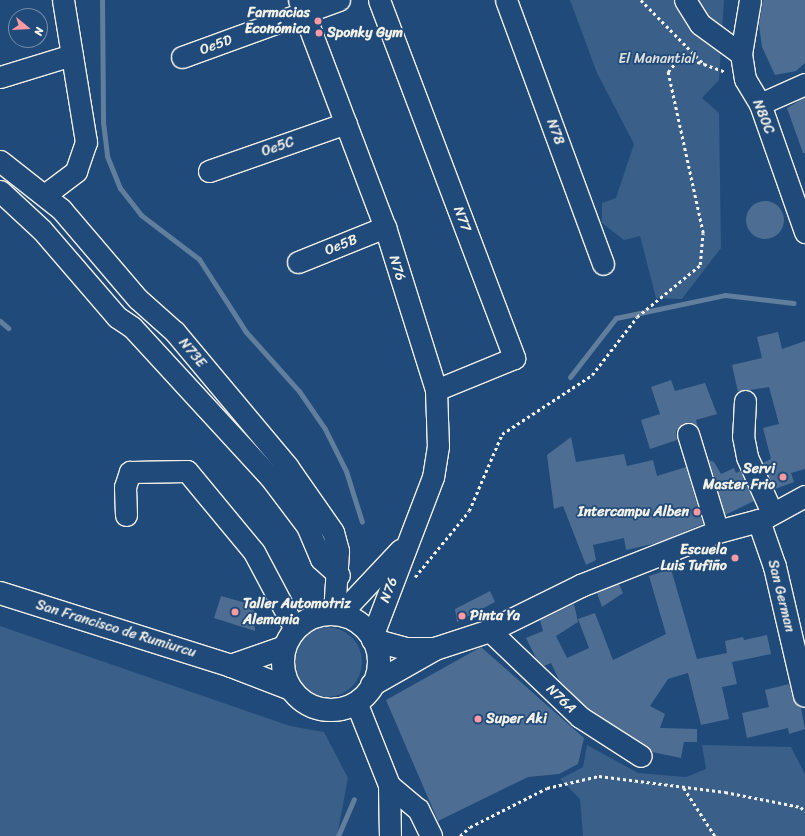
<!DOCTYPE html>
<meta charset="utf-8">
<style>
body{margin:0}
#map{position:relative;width:805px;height:836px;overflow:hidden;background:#1f4a7a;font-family:Sriracha,sans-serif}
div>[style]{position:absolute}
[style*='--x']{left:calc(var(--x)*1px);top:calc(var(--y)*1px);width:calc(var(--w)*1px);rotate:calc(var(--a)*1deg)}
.green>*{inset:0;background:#3a5f88}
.round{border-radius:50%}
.stream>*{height:5px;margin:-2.5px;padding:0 2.5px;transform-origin:2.5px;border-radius:2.5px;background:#627e9d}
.building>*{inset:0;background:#4d6e92}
.path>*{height:2.5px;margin-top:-1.25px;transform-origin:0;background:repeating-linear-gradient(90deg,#f4f1e8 0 3px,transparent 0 6px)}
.roads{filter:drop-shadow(1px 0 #f4f1e8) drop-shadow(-1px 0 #f4f1e8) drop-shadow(0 1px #f4f1e8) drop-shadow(0 -1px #f4f1e8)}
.minor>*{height:21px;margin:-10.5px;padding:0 10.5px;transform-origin:10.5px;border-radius:10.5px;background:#1f4a7a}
.major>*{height:22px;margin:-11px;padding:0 11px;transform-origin:11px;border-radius:11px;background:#1f4a7a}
.major>.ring{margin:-11px;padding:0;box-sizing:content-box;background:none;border:22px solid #1f4a7a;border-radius:50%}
.dots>*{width:11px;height:11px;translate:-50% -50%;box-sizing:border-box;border:2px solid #1f4a7a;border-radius:50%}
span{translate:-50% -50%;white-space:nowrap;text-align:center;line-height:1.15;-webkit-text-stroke:3.5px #1f4a7a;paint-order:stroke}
.poi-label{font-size:14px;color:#f4f1e8;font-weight:700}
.right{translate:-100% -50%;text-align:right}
.left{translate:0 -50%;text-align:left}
.street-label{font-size:14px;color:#f4f1e8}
.park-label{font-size:14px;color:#e1e2de}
.north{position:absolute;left:8px;top:8px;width:40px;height:40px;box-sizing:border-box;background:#1f4a7a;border:1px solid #748da6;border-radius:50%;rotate:108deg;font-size:11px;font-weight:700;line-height:16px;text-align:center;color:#f4f1e8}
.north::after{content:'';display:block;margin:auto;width:14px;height:18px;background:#ff9aa2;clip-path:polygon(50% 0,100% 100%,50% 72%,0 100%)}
</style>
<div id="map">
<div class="green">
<div style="clip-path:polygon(570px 0,724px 0,719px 80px,702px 98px,719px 113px,721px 248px,682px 299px,656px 298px,640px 236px,624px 240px,602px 223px,602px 203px,616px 198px,634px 144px,597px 73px)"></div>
<div style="clip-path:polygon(0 626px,290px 726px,324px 732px,348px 778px,337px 836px,0 836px)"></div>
<div class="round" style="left:292px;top:627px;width:70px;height:70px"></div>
<div style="clip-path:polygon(587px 745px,638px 773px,686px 777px,706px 769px,702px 745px,791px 747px,805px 774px,805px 836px,583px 836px,580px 799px,560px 779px,583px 767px)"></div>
</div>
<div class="stream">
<div style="--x:102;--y:0;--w:122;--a:89.5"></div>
<div style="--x:103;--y:122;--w:34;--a:83"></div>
<div style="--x:107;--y:156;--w:35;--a:68"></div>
<div style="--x:120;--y:188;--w:34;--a:52"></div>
<div style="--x:141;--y:215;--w:73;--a:37.2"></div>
<div style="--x:199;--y:259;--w:87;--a:57.2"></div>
<div style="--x:246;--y:332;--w:79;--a:48.1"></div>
<div style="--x:299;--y:391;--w:46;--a:55.6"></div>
<div style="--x:325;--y:429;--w:47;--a:63.4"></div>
<div style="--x:346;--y:471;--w:53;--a:72.6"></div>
<div style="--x:0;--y:321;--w:11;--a:41"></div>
<div style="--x:570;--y:377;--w:75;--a:-52.1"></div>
<div style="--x:616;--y:318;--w:111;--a:-11.9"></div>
<div style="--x:725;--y:295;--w:69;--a:6.6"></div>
<div style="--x:338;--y:836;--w:40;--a:-66.6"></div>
</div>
<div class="building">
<div style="clip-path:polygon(763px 0,805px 0,805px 63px,796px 71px,775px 75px,762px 47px,759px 25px)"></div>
<div style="clip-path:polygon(805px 97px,805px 153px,803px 153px,787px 108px)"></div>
<div class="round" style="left:746px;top:201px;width:38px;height:38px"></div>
<div style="clip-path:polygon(778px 332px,782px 349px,805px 341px,805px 469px,791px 473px,794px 482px,775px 489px,763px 463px,771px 459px,763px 428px,779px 424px,769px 387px,738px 392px,732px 365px,762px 358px,757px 337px)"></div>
<div style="clip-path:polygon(671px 380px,675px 391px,705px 383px,717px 414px,696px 420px,698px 428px,684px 423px,676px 431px,677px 440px,650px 449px,641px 420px,660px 414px,651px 387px)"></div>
<div style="clip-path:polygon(571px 437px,576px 462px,624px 454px,627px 466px,653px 460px,657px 476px,686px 467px,703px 524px,657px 543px,626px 550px,624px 538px,593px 545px,596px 560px,586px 565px,563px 506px,554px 509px,547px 455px)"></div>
<div style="clip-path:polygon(709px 460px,714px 462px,721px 474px,734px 468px,736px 473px,740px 471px,754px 501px,725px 515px)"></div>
<div style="clip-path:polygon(671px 569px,697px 659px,727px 653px,725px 641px,743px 637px,744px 640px,767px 635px,771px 654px,732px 662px,737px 684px,722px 687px,729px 719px,701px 725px,688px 673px,668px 679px,650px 706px,665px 714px,660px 728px,697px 729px,697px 742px,684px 742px,681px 758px,652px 752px,587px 708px,559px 680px,551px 663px,544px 666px,536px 658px,526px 638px,543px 631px,540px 620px,574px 604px,578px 622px,556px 636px,567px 658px,589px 648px,578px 619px,595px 613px,613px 660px,666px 634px,649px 576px)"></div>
<div style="clip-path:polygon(619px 584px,623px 593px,602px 607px,597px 593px)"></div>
<div style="clip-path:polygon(490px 591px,495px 602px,457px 622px,455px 609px)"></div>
<div style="clip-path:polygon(221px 596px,253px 605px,255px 631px,214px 618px)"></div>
<div style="clip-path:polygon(481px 647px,584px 738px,578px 764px,559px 774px,528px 777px,438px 821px,386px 700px)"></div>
<div style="clip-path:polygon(789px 684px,793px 699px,801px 708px,805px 729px,789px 734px,788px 728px,747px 738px,742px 713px,769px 707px,765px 690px)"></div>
</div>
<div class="path">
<div style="--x:641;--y:0;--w:90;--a:45.5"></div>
<div style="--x:704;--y:64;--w:23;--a:20"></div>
<div style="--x:415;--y:577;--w:85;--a:-50.7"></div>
<div style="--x:469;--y:511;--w:84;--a:-66.8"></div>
<div style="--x:502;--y:434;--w:108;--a:-33.2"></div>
<div style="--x:592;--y:375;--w:73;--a:-52.2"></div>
<div style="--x:637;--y:317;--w:82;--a:-39.5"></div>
<div style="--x:700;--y:265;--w:32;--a:-85"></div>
<div style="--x:703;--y:233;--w:165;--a:-102.3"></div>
<div style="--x:668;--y:72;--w:19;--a:-51"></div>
<div style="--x:680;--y:57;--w:25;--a:16"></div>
<div style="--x:684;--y:788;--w:57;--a:57.1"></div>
<div style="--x:460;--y:836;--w:13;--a:-42"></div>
<div style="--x:470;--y:827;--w:86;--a:-26.9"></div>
<div style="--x:547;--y:788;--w:53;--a:-13"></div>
<div style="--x:599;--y:776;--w:127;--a:7.2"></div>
<div style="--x:725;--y:792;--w:77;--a:11.2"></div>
<div style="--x:801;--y:807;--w:6;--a:51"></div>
</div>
<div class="roads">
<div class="minor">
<div style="--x:299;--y:0;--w:243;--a:69.3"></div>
<div style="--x:385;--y:227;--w:171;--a:72.6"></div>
<div style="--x:436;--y:390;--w:56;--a:88"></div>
<div style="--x:438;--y:446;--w:31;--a:99"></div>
<div style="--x:433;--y:477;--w:171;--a:110.9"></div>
<div style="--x:379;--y:0;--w:383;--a:69.3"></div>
<div style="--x:514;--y:358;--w:84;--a:157.7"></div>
<div style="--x:506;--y:0;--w:281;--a:69.8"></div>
<div style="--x:685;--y:0;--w:28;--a:58"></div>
<div style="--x:700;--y:24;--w:51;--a:36.2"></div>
<div style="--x:750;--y:0;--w:55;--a:99.5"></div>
<div style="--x:741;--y:54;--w:25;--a:81"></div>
<div style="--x:745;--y:79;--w:29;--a:59"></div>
<div style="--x:760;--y:104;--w:136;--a:70.6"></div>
<div style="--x:182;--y:57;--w:167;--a:-20"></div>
<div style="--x:0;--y:77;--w:75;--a:-17"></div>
<div style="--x:760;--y:104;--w:49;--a:-24"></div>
<div style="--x:0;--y:161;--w:78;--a:38.2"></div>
<div style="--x:61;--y:209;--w:118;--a:49.5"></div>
<div style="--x:138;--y:299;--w:50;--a:41.7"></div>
<div style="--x:175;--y:332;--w:175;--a:50.1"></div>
<div style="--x:287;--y:466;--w:80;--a:55.1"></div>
<div style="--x:333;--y:532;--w:20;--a:75"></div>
<div style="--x:338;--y:551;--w:62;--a:93.7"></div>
<div style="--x:209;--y:171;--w:145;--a:-19.3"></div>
<div style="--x:0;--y:191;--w:57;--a:42.9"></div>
<div style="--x:42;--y:230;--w:115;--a:49.2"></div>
<div style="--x:117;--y:317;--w:18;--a:34"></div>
<div style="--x:132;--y:327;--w:204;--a:47.4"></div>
<div style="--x:270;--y:477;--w:61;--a:52.9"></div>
<div style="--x:307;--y:526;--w:36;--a:67"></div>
<div style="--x:321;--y:559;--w:24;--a:42"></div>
<div style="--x:46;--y:194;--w:38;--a:-37"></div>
<div style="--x:76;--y:171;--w:31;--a:-71"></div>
<div style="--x:86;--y:142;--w:144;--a:-99.2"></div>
<div style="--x:298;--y:262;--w:94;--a:-21.9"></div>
<div style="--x:745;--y:401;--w:35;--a:93"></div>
<div style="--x:743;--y:436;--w:21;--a:79"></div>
<div style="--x:747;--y:457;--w:61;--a:65.9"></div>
<div style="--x:688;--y:434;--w:102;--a:73"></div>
<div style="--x:126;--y:515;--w:28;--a:-92"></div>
<div style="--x:125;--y:487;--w:16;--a:-72"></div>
<div style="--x:130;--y:472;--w:57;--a:-1"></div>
<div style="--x:187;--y:471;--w:105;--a:50.4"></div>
<div style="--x:254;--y:552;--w:87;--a:62"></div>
<div style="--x:761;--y:520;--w:50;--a:-28.6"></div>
<div style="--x:340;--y:614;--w:88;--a:-46.8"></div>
<div style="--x:490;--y:631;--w:124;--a:43.7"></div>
<div style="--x:580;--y:717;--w:72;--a:32.6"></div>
<div style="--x:356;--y:702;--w:89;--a:68.3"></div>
<div style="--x:389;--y:785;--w:51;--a:88.9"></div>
<div style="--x:389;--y:785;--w:38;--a:40"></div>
<div style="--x:418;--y:809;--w:30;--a:64"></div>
</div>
<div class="major">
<div style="--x:0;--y:593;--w:242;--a:17.5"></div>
<div style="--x:231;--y:666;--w:64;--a:21"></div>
<div class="ring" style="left:283px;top:614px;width:74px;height:74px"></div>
<div style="--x:373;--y:640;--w:34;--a:15"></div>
<div style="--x:406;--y:649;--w:27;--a:0"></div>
<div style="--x:231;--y:666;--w:57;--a:-19.4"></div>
<div style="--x:372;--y:685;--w:73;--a:-29.7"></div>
<div style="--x:435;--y:649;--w:58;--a:-18.1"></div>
<div style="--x:490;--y:631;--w:102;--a:-26.3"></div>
<div style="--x:581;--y:586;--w:147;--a:-21.5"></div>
<div style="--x:718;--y:532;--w:42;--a:-15"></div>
<div style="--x:759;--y:521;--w:49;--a:70.8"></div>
<div style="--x:775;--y:567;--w:132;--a:76.9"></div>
</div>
</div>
<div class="dots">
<div style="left:318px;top:21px;background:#ff9aa2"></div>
<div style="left:319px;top:33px;background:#ff9aa2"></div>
<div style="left:783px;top:477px;background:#ff9aa2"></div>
<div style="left:697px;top:512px;background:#ff9aa2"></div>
<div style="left:735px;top:558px;background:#ff9aa2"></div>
<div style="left:235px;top:612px;background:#ff9aa2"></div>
<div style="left:462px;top:616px;background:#ff9aa2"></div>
<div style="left:478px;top:719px;background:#ff9aa2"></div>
</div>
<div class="poi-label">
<span class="right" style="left:310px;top:21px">Farmacias<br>Económica</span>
<span class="left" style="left:327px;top:33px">Sponky Gym</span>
<span class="right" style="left:775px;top:477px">Servi<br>Master Frio</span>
<span class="right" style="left:689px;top:512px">Intercampu Alben</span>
<span class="right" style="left:727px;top:558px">Escuela<br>Luis Tufiño</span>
<span class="left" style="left:243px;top:612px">Taller Automotriz<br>Alemania</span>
<span class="left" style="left:470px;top:616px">Pinta Ya</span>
<span class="left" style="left:486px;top:719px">Super Aki</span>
</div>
<div class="street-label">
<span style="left:216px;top:45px;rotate:-20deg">Oe5D</span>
<span style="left:763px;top:117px;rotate:68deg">N80C</span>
<span style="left:555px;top:132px;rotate:70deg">N78</span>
<span style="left:278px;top:147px;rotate:-19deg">Oe5C</span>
<span style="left:462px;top:219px;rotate:69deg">N77</span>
<span style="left:341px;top:245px;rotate:-22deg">Oe5B</span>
<span style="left:397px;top:268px;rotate:73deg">N76</span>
<span style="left:192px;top:353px;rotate:50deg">N73E</span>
<span style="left:389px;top:590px;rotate:-70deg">N76</span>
<span style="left:781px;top:596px;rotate:76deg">San German</span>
<span style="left:116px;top:629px;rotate:17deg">San Francisco de Rumiurcu</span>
<span style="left:561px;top:699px;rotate:44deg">N76A</span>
</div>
<div class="park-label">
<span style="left:657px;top:59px">El Manantial</span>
</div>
<div class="north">N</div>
</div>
